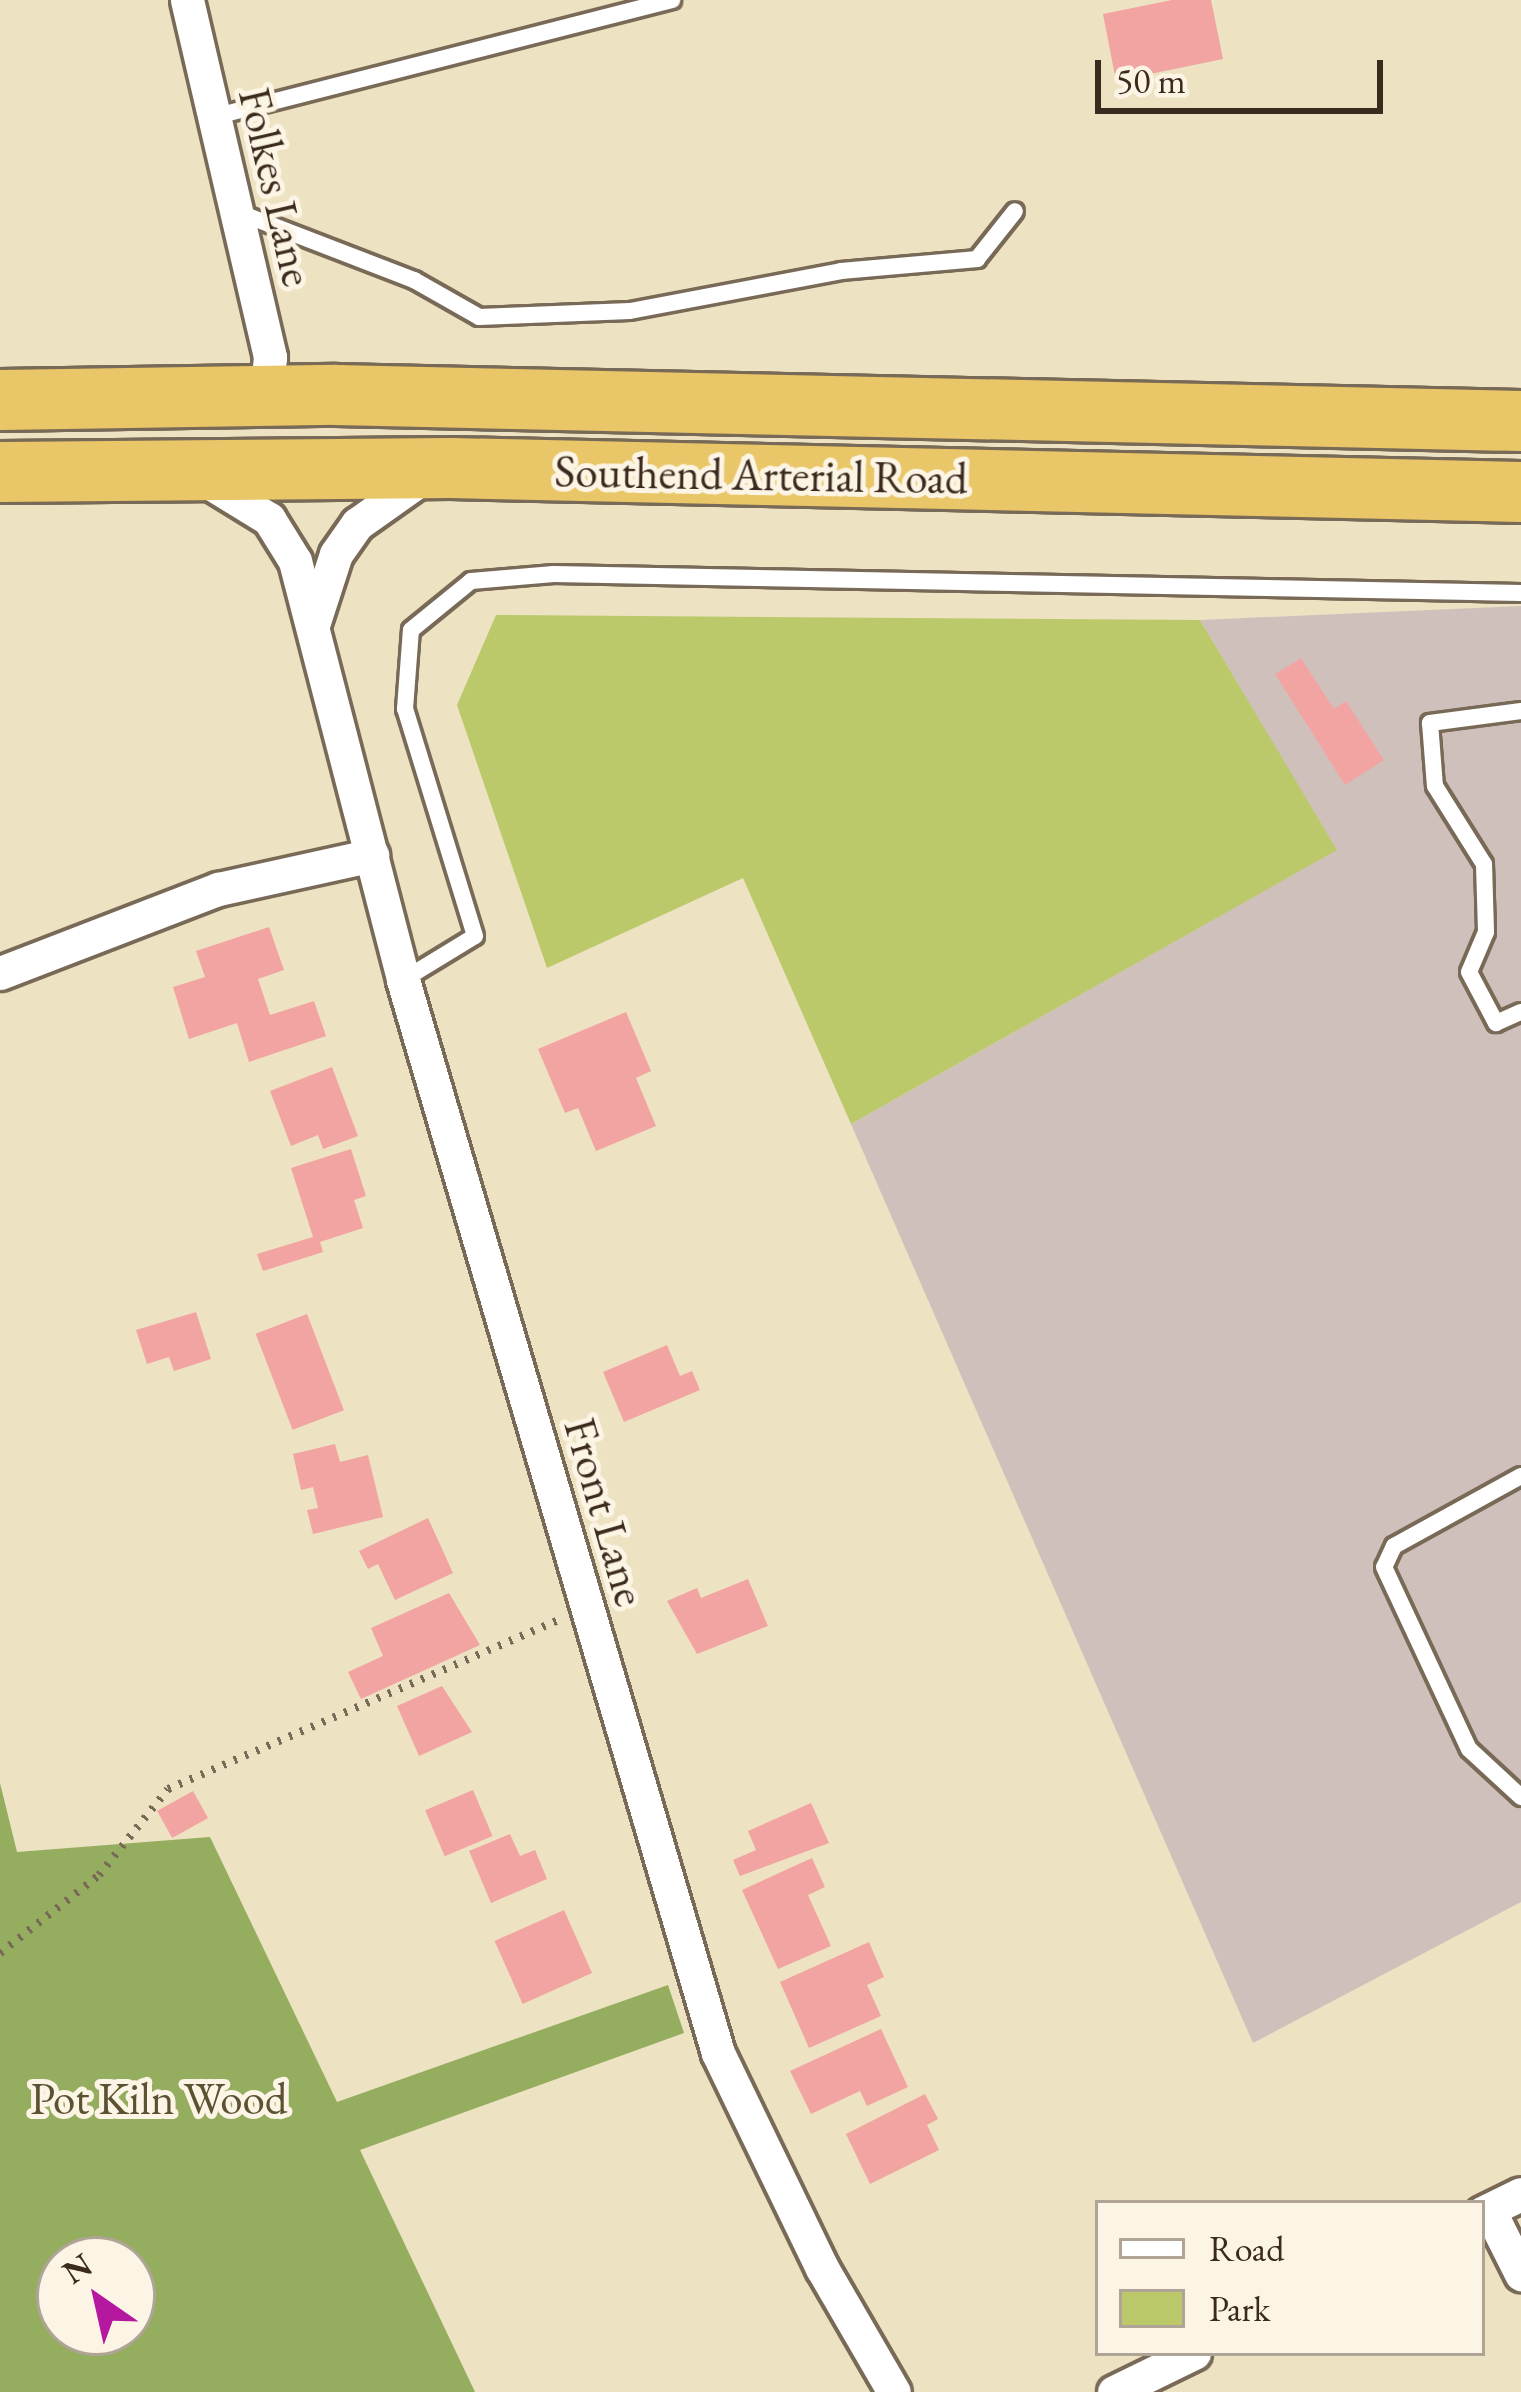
<!DOCTYPE html>
<style>
body{margin:0}
#map{position:relative;width:1521px;height:2392px;overflow:hidden;background:#ede2c1;font-family:"EB Garamond",serif}
div>[style]{position:absolute}
[style*='--x']{left:calc(var(--x)*1px);top:calc(var(--y)*1px);width:calc(var(--w)*1px);rotate:calc(var(--a)*1deg)}
.industrial>*{inset:0;background:#d0c0bc}
.green>*{inset:0;background:#bbc96b}
.forest>*{inset:0;background:#94ad5f}
.building>*{inset:0;background:#f2a4a3;transform-origin:0 0}
.path>*{height:8px;margin-top:-4px;transform-origin:0;background:repeating-linear-gradient(90deg,#796a57 0 3px,transparent 0 12px)}
.roads{filter:drop-shadow(3px 0 #796a57) drop-shadow(-3px 0 #796a57) drop-shadow(0 3px #796a57) drop-shadow(0 -3px #796a57)}
.lane>*{height:16px;margin:-8px;padding:0 8px;transform-origin:8px;border-radius:8px;background:#fff}
.street>*{height:33px;margin:-16.5px;padding:0 16.5px;transform-origin:16.5px;border-radius:16.5px;background:#fff}
.highway>*{height:60px;margin:-30px;padding:0 30px;transform-origin:30px;border-radius:30px;background:#e9c769}
span{translate:-50% -50%;white-space:nowrap;text-align:center;line-height:1.15;-webkit-text-stroke:10px #fcf5e5;paint-order:stroke}
.street-label{font-size:45px;color:#3b2a1e}
.park-label{font-size:45px;color:#5b5231}
.legend{position:absolute;left:1095px;top:2200px;width:390px;height:156px;box-sizing:border-box;background:#fcf5e5;border:3px solid #afa495;margin:0;padding:15px 21px;list-style:none;font-size:36px;color:#3b2a1e}
.legend li{display:flex;align-items:center;gap:24px;height:60px}
.legend b{width:60px;border:3px solid #afa495}
.north{position:absolute;left:36px;top:2236px;width:120px;height:120px;box-sizing:border-box;background:#fcf5e5;border:3px solid #afa495;border-radius:50%;rotate:326deg;font-size:33px;font-weight:700;line-height:48px;text-align:center;color:#3b2a1e}
.north::after{content:'';display:block;margin:auto;width:42px;height:54px;background:#b5179e;clip-path:polygon(50% 0,100% 100%,50% 72%,0 100%)}
.scale{position:absolute;left:1095px;top:60px;width:288px;height:54px;box-sizing:border-box;border:6px solid #3b2a1e;border-top:0;padding-left:15px;font-size:36px;line-height:42px;white-space:nowrap;color:#3b2a1e;-webkit-text-stroke:9px #fcf5e5;paint-order:stroke}
</style>
<div id="map">
<div class="industrial">
<div style="clip-path:polygon(1521px 606px,1521px 1902px,1253px 2043px,851px 1124px,1336px 850px,1200px 620px)"></div>
</div>
<div class="green">
<div style="clip-path:polygon(496px 615px,1200px 620px,1337px 850px,851px 1124px,743px 878px,547px 968px,457px 705px)"></div>
</div>
<div class="forest">
<div style="clip-path:polygon(evenodd,0 1783px,17px 1852px,210px 1837px,337px 2102px,668px 1985px,684px 2033px,360px 2150px,475px 2392px,0 2392px,0 1783px,60px 2260px,132px 2260px,132px 2332px,60px 2332px,60px 2260px)"></div>
</div>
<div class="building">
<div style="clip-path:polygon(1172px 0,1211px 0,1223px 59px,1116px 81px,1103px 14px)"></div>
<div style="clip-path:polygon(1301px 658px,1334px 709px,1346px 701px,1384px 760px,1345px 785px,1275px 674px)"></div>
<div style="clip-path:polygon(269px 927px,284px 970px,258px 979px,270px 1015px,314px 1001px,326px 1036px,249px 1062px,237px 1023px,189px 1039px,173px 987px,205px 977px,196px 951px)"></div>
<div style="clip-path:polygon(626px 1012px,651px 1071px,636px 1078px,656px 1126px,596px 1151px,578px 1108px,565px 1113px,538px 1049px)"></div>
<div style="clip-path:polygon(332px 1067px,358px 1136px,323px 1149px,318px 1135px,291px 1146px,270px 1091px)"></div>
<div style="clip-path:polygon(351px 1149px,366px 1196px,354px 1200px,363px 1228px,320px 1242px,323px 1252px,263px 1271px,257px 1254px,313px 1237px,291px 1168px)"></div>
<div style="clip-path:polygon(196px 1312px,211px 1359px,174px 1371px,169px 1357px,147px 1364px,136px 1330px)"></div>
<div style="left:307px;top:1314px;width:103px;height:55px;rotate:69deg"></div>
<div style="clip-path:polygon(667px 1345px,680px 1376px,692px 1371px,700px 1390px,624px 1422px,603px 1372px)"></div>
<div style="clip-path:polygon(335px 1444px,340px 1462px,368px 1455px,383px 1517px,313px 1534px,307px 1510px,318px 1508px,313px 1487px,301px 1490px,293px 1454px)"></div>
<div style="clip-path:polygon(428px 1518px,453px 1573px,395px 1600px,378px 1564px,368px 1569px,359px 1551px)"></div>
<div style="clip-path:polygon(748px 1579px,768px 1626px,697px 1654px,667px 1601px,697px 1588px,701px 1598px)"></div>
<div style="clip-path:polygon(449px 1593px,480px 1645px,361px 1699px,348px 1672px,383px 1656px,371px 1628px)"></div>
<div style="clip-path:polygon(442px 1686px,472px 1732px,419px 1756px,397px 1706px)"></div>
<div style="left:473px;top:1790px;width:50px;height:52px;rotate:67deg"></div>
<div style="left:193px;top:1791px;width:31px;height:41px;rotate:61deg"></div>
<div style="clip-path:polygon(811px 1803px,829px 1843px,740px 1876px,733px 1860px,756px 1850px,748px 1831px)"></div>
<div style="clip-path:polygon(510px 1834px,520px 1856px,535px 1850px,547px 1879px,491px 1903px,469px 1851px)"></div>
<div style="clip-path:polygon(812px 1858px,825px 1887px,808px 1895px,831px 1946px,778px 1969px,742px 1890px)"></div>
<div style="left:564px;top:1910px;width:69px;height:76px;rotate:66deg"></div>
<div style="clip-path:polygon(869px 1942px,884px 1977px,867px 1985px,881px 2016px,809px 2048px,780px 1982px)"></div>
<div style="clip-path:polygon(881px 2029px,908px 2087px,867px 2106px,860px 2091px,811px 2114px,790px 2071px)"></div>
<div style="clip-path:polygon(925px 2094px,938px 2119px,927px 2125px,939px 2150px,870px 2184px,846px 2134px)"></div>
</div>
<div class="path">
<div style="--x:0;--y:1953;--w:126;--a:-38.2"></div>
<div style="--x:99;--y:1875;--w:110;--a:-51.3"></div>
<div style="--x:168;--y:1789;--w:424;--a:-23.4"></div>
</div>
<div class="roads">
<div class="lane">
<div style="--x:213;--y:117;--w:474;--a:-14.3"></div>
<div style="--x:235;--y:211;--w:192;--a:21.1"></div>
<div style="--x:414;--y:280;--w:75;--a:29.6"></div>
<div style="--x:479;--y:317;--w:151;--a:-2.3"></div>
<div style="--x:630;--y:311;--w:215;--a:-10.7"></div>
<div style="--x:841;--y:271;--w:137;--a:-5"></div>
<div style="--x:977;--y:259;--w:61;--a:-51.6"></div>
<div style="--x:1521;--y:711;--w:92;--a:172.5"></div>
<div style="--x:1430;--y:723;--w:63;--a:85.5"></div>
<div style="--x:1435;--y:786;--w:92;--a:57.9"></div>
<div style="--x:1484;--y:864;--w:68;--a:88.3"></div>
<div style="--x:1486;--y:932;--w:43;--a:113"></div>
<div style="--x:1469;--y:972;--w:58;--a:62.1"></div>
<div style="--x:1496;--y:1023;--w:27;--a:-24"></div>
<div style="--x:403;--y:980;--w:84;--a:-31.4"></div>
<div style="--x:475;--y:936;--w:238;--a:-107.1"></div>
<div style="--x:405;--y:709;--w:79;--a:-85.7"></div>
<div style="--x:411;--y:630;--w:77;--a:-39.2"></div>
<div style="--x:471;--y:581;--w:83;--a:-4.8"></div>
<div style="--x:554;--y:574;--w:967;--a:1.13"></div>
<div style="--x:1521;--y:1476;--w:145;--a:151.1"></div>
<div style="--x:1394;--y:1546;--w:23;--a:115"></div>
<div style="--x:1384;--y:1567;--w:201;--a:65"></div>
<div style="--x:1469;--y:1749;--w:71;--a:42.7"></div>
</div>
<div class="street">
<div style="--x:187;--y:0;--w:367;--a:76.9"></div>
<div style="--x:270;--y:357;--w:38;--a:96"></div>
<div style="--x:207;--y:481;--w:73;--a:31.5"></div>
<div style="--x:269;--y:519;--w:49;--a:58.2"></div>
<div style="--x:295;--y:561;--w:433;--a:75.5"></div>
<div style="--x:403;--y:980;--w:1118;--a:73.64"></div>
<div style="--x:718;--y:2053;--w:239;--a:64.2"></div>
<div style="--x:822;--y:2268;--w:143;--a:59.9"></div>
<div style="--x:314;--y:622;--w:71;--a:-72.1"></div>
<div style="--x:336;--y:554;--w:37;--a:-55"></div>
<div style="--x:357;--y:524;--w:80;--a:-35.3"></div>
<div style="--x:0;--y:973;--w:234;--a:-21.1"></div>
<div style="--x:218;--y:889;--w:158;--a:-12.4"></div>
<div style="--x:1489;--y:2210;--w:72;--a:63.4"></div>
<div style="--x:1482;--y:2213;--w:43;--a:-26"></div>
<div style="--x:1114;--y:2392;--w:89;--a:-26"></div>
</div>
<div class="highway">
<div style="--x:0;--y:400;--w:336;--a:-0.9"></div>
<div style="--x:336;--y:395;--w:1185;--a:1.26"></div>
<div style="--x:0;--y:472;--w:451;--a:-0.5"></div>
<div style="--x:451;--y:468;--w:1070;--a:1.28"></div>
</div>
</div>
<div class="street-label">
<span style="left:276px;top:187px;rotate:77deg">Folkes Lane</span>
<span style="left:761px;top:475px;rotate:1deg">Southend Arterial Road</span>
<span style="left:605px;top:1512px;rotate:74deg">Front Lane</span>
</div>
<div class="park-label">
<span style="left:159px;top:2099px">Pot Kiln Wood</span>
</div>
<ul class="legend">
<li><b style="height:15px;background:#fff"></b>Road</li>
<li><b style="height:33px;background:#bbc96b"></b>Park</li>
</ul>
<div class="north">N</div>
<div class="scale">50 m</div>
</div>
